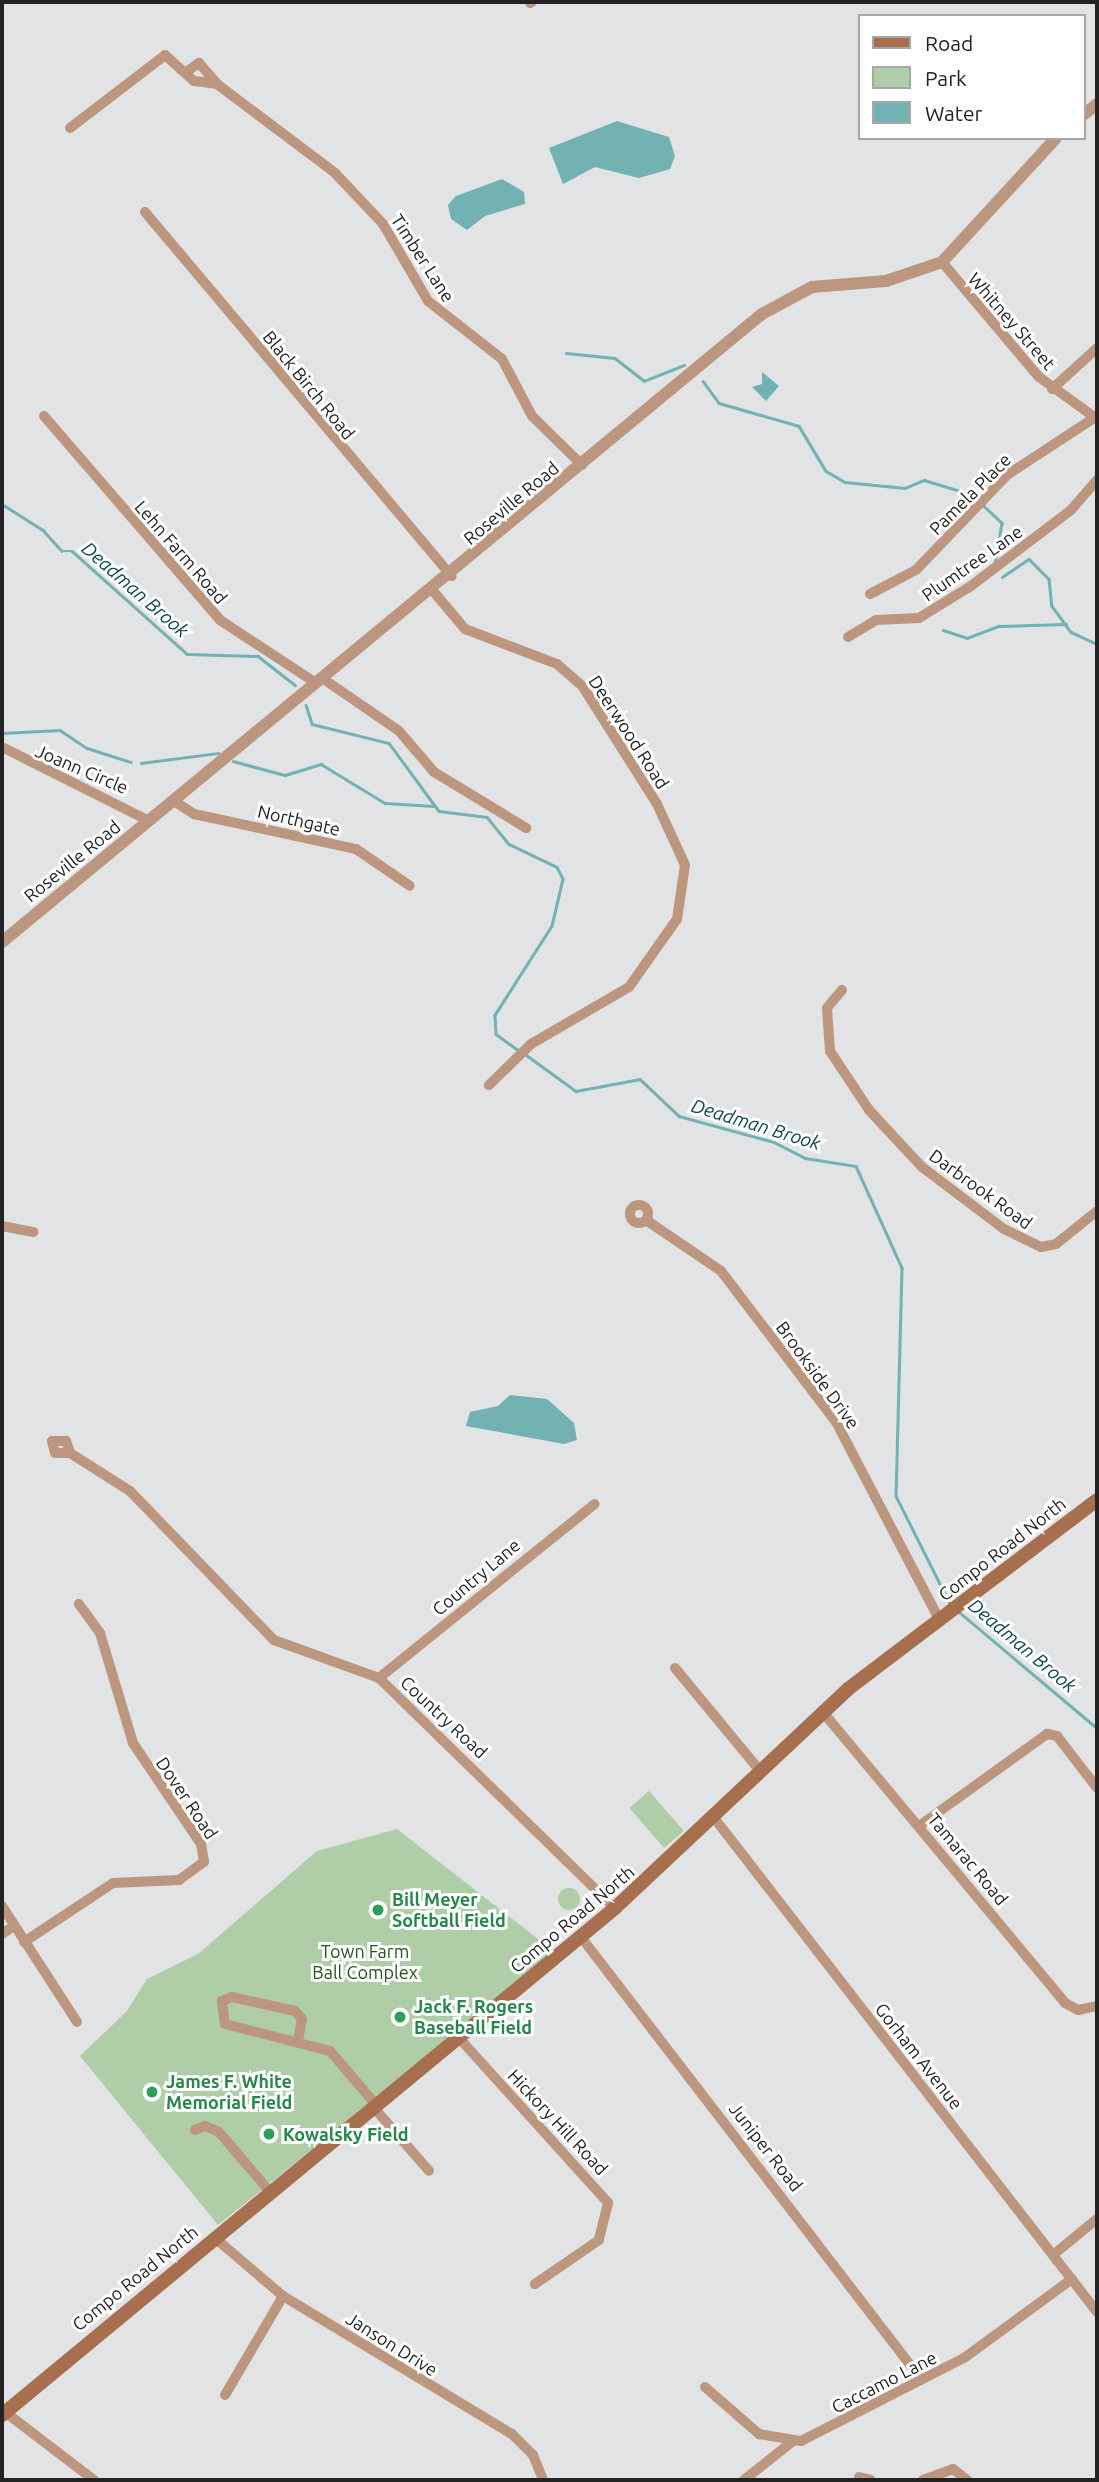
<!DOCTYPE html>
<style>
body{margin:0}
#map{position:relative;width:1099px;height:2482px;overflow:hidden;background:#e2e3e4;font-family:Ubuntu,sans-serif}
div>[style]{position:absolute}
[style*='--x']{left:calc(var(--x)*1px);top:calc(var(--y)*1px);width:calc(var(--w)*1px);rotate:calc(var(--a)*1deg)}
.green>*{inset:0;background:#afcea7;transform-origin:0 0}
.round{border-radius:50%}
.water>*{inset:0;background:#72b2b2}
.stream>*{height:2.5px;margin:-1.25px;padding:0 1.25px;transform-origin:1.25px;border-radius:1.25px;background:#72b2b2}
.minor>*{height:10px;margin:-5px;padding:0 5px;transform-origin:5px;border-radius:5px;background:#bc967f}
.minor>.ring{margin:-5px;padding:0;box-sizing:content-box;background:none;border:10px solid #bc967f;border-radius:50%}
.tertiary>*{height:12px;margin:-6px;padding:0 6px;transform-origin:6px;border-radius:6px;background:#bc967f}
.secondary>*{height:14px;margin:-7px;padding:0 7px;transform-origin:7px;border-radius:7px;background:#a76f4d}
.dots>*{width:19px;height:19px;translate:-50% -50%;box-sizing:border-box;border:4px solid #fff;border-radius:50%}
span{translate:-50% -50%;white-space:nowrap;text-align:center;line-height:1.15;-webkit-text-stroke:6px #fff;paint-order:stroke}
.street-label{font-size:18px;color:#232324}
.leisure-label{font-size:18px;color:#27864d;font-weight:700}
.left{translate:0 -50%;text-align:left}
.park-label{font-size:18px;color:#29531d}
.water-label{font-size:19px;color:#0d4849;font-style:italic}
.frame{position:absolute;inset:0;border:4px solid #232324;pointer-events:none}
.legend{position:absolute;left:858px;top:14px;width:228px;height:126px;box-sizing:border-box;background:#fff;border:2px solid #a7a7a7;margin:0;padding:9px 12px;list-style:none;font-size:21px;color:#232324}
.legend li{display:flex;align-items:center;gap:14px;height:35px}
.legend b{width:35px;border:2px solid #a7a7a7}
</style>
<div id="map">
<div class="green">
<div style="left:649px;top:1791px;width:53px;height:26px;rotate:49deg"></div>
<div style="clip-path:polygon(397px 1829px,556px 1953px,218px 2225px,80px 2056px,127px 2011px,147px 1979px,198px 1954px,317px 1851px)"></div>
<div class="round" style="left:558px;top:1888px;width:22px;height:22px"></div>
</div>
<div class="water">
<div style="clip-path:polygon(617px 121px,669px 137px,675px 156px,670px 169px,639px 178px,595px 167px,563px 184px,549px 148px)"></div>
<div style="clip-path:polygon(502px 179px,524px 192px,525px 204px,485px 216px,467px 230px,451px 219px,448px 205px,456px 196px)"></div>
<div style="clip-path:polygon(762px 372px,779px 386px,766px 401px,752px 387px,762px 384px)"></div>
<div style="clip-path:polygon(510px 1395px,547px 1399px,574px 1423px,577px 1440px,564px 1444px,466px 1426px,470px 1412px,498px 1406px)"></div>
</div>
<div class="stream">
<div style="--x:566;--y:353;--w:49;--a:5.8"></div>
<div style="--x:615;--y:358;--w:37;--a:38"></div>
<div style="--x:644;--y:381;--w:43;--a:-21.8"></div>
<div style="--x:703;--y:381;--w:27;--a:54"></div>
<div style="--x:719;--y:403;--w:83;--a:16"></div>
<div style="--x:799;--y:426;--w:52;--a:59"></div>
<div style="--x:826;--y:471;--w:22;--a:30"></div>
<div style="--x:845;--y:482;--w:60;--a:5.7"></div>
<div style="--x:905;--y:488;--w:21;--a:-23"></div>
<div style="--x:924;--y:480;--w:52;--a:16.7"></div>
<div style="--x:2;--y:504;--w:49;--a:32.4"></div>
<div style="--x:43;--y:530;--w:28;--a:48"></div>
<div style="--x:62;--y:551;--w:10;--a:0"></div>
<div style="--x:72;--y:551;--w:154;--a:41.8"></div>
<div style="--x:187;--y:654;--w:71;--a:1.6"></div>
<div style="--x:258;--y:656;--w:47;--a:38.1"></div>
<div style="--x:984;--y:506;--w:25;--a:43"></div>
<div style="--x:1002;--y:523;--w:42;--a:99.7"></div>
<div style="--x:1002;--y:577;--w:32;--a:-34"></div>
<div style="--x:1029;--y:559;--w:28;--a:45"></div>
<div style="--x:1049;--y:579;--w:27;--a:84"></div>
<div style="--x:1052;--y:606;--w:32;--a:54"></div>
<div style="--x:1071;--y:632;--w:29;--a:25"></div>
<div style="--x:943;--y:630;--w:25;--a:18"></div>
<div style="--x:967;--y:638;--w:34;--a:-21"></div>
<div style="--x:999;--y:626;--w:67;--a:-1.7"></div>
<div style="--x:306;--y:705;--w:20;--a:72"></div>
<div style="--x:312;--y:724;--w:79;--a:13.9"></div>
<div style="--x:389;--y:743;--w:84;--a:53.7"></div>
<div style="--x:439;--y:811;--w:48;--a:7.1"></div>
<div style="--x:487;--y:817;--w:35;--a:51"></div>
<div style="--x:509;--y:844;--w:53;--a:25.6"></div>
<div style="--x:557;--y:867;--w:13;--a:63"></div>
<div style="--x:563;--y:879;--w:48;--a:103.2"></div>
<div style="--x:552;--y:926;--w:106;--a:122.6"></div>
<div style="--x:495;--y:1015;--w:19;--a:87"></div>
<div style="--x:496;--y:1034;--w:29;--a:36"></div>
<div style="--x:2;--y:733;--w:58;--a:-3"></div>
<div style="--x:60;--y:730;--w:32;--a:34"></div>
<div style="--x:87;--y:748;--w:46;--a:17.7"></div>
<div style="--x:233;--y:761;--w:54;--a:15.1"></div>
<div style="--x:285;--y:775;--w:38;--a:-17"></div>
<div style="--x:321;--y:764;--w:75;--a:31.4"></div>
<div style="--x:385;--y:803;--w:49;--a:3.5"></div>
<div style="--x:141;--y:763;--w:78;--a:-7.4"></div>
<div style="--x:525;--y:1054;--w:63;--a:36"></div>
<div style="--x:576;--y:1091;--w:65;--a:-10.6"></div>
<div style="--x:640;--y:1079;--w:54;--a:43.5"></div>
<div style="--x:679;--y:1116;--w:98;--a:15.3"></div>
<div style="--x:774;--y:1142;--w:35;--a:27"></div>
<div style="--x:805;--y:1158;--w:52;--a:8.9"></div>
<div style="--x:856;--y:1166;--w:112;--a:65.7"></div>
<div style="--x:902;--y:1268;--w:228;--a:91.5"></div>
<div style="--x:896;--y:1496;--w:121;--a:63.4"></div>
<div style="--x:958;--y:1611;--w:182;--a:40.1"></div>
</div>
<div class="minor">
<div style="--x:530;--y:3;--w:2;--a:-27"></div>
<div style="--x:186;--y:72;--w:16;--a:-35"></div>
<div style="--x:199;--y:63;--w:28;--a:49"></div>
<div style="--x:217;--y:84;--w:148;--a:37"></div>
<div style="--x:335;--y:173;--w:70;--a:46.7"></div>
<div style="--x:383;--y:224;--w:89;--a:59.7"></div>
<div style="--x:428;--y:301;--w:94;--a:38.1"></div>
<div style="--x:502;--y:359;--w:64;--a:62.2"></div>
<div style="--x:532;--y:416;--w:70;--a:44.4"></div>
<div style="--x:70;--y:128;--w:120;--a:-37.5"></div>
<div style="--x:165;--y:55;--w:39;--a:42"></div>
<div style="--x:194;--y:81;--w:23;--a:7"></div>
<div style="--x:145;--y:212;--w:476;--a:49.9"></div>
<div style="--x:942;--y:262;--w:150;--a:49.9"></div>
<div style="--x:1039;--y:377;--w:72;--a:35.9"></div>
<div style="--x:1052;--y:389;--w:61;--a:-42.3"></div>
<div style="--x:44;--y:416;--w:269;--a:49.2"></div>
<div style="--x:220;--y:620;--w:115;--a:33.3"></div>
<div style="--x:433;--y:591;--w:50;--a:49.9"></div>
<div style="--x:465;--y:629;--w:98;--a:20.8"></div>
<div style="--x:557;--y:664;--w:35;--a:41"></div>
<div style="--x:583;--y:687;--w:138;--a:57.7"></div>
<div style="--x:657;--y:804;--w:67;--a:65.3"></div>
<div style="--x:685;--y:865;--w:55;--a:98.4"></div>
<div style="--x:677;--y:919;--w:83;--a:125.2"></div>
<div style="--x:629;--y:987;--w:113;--a:149.8"></div>
<div style="--x:531;--y:1044;--w:59;--a:135.7"></div>
<div style="--x:870;--y:594;--w:52;--a:-27.6"></div>
<div style="--x:916;--y:570;--w:132;--a:-46.2"></div>
<div style="--x:1007;--y:475;--w:104;--a:-33.2"></div>
<div style="--x:848;--y:637;--w:33;--a:-31"></div>
<div style="--x:876;--y:620;--w:43;--a:-2.7"></div>
<div style="--x:919;--y:618;--w:61;--a:-31.6"></div>
<div style="--x:971;--y:586;--w:126;--a:-37.2"></div>
<div style="--x:1071;--y:510;--w:40;--a:-49"></div>
<div style="--x:322;--y:678;--w:93;--a:34.5"></div>
<div style="--x:399;--y:731;--w:54;--a:49.5"></div>
<div style="--x:434;--y:772;--w:108;--a:31.3"></div>
<div style="--x:2;--y:747;--w:165;--a:26.7"></div>
<div style="--x:174;--y:801;--w:24;--a:33"></div>
<div style="--x:194;--y:814;--w:166;--a:12.2"></div>
<div style="--x:356;--y:849;--w:65;--a:34.4"></div>
<div style="--x:842;--y:990;--w:23;--a:130"></div>
<div style="--x:827;--y:1008;--w:43;--a:86"></div>
<div style="--x:830;--y:1051;--w:71;--a:56.5"></div>
<div style="--x:869;--y:1110;--w:78;--a:47.1"></div>
<div style="--x:922;--y:1167;--w:103;--a:37.1"></div>
<div style="--x:1004;--y:1229;--w:41;--a:25.9"></div>
<div style="--x:1041;--y:1247;--w:15;--a:-11"></div>
<div style="--x:1056;--y:1244;--w:53;--a:-38.8"></div>
<div class="ring" style="left:630px;top:1205px;width:8px;height:8px"></div>
<div style="--x:646;--y:1220;--w:91;--a:34.2"></div>
<div style="--x:721;--y:1271;--w:190;--a:52.7"></div>
<div style="--x:836;--y:1422;--w:225;--a:62.4"></div>
<div style="--x:2;--y:1226;--w:32;--a:11"></div>
<div style="--x:70;--y:1453;--w:13;--a:-108"></div>
<div style="--x:66;--y:1441;--w:14;--a:180"></div>
<div style="--x:52;--y:1441;--w:12;--a:76"></div>
<div style="--x:55;--y:1453;--w:15;--a:0"></div>
<div style="--x:70;--y:1453;--w:71;--a:32.3"></div>
<div style="--x:130;--y:1491;--w:207;--a:46"></div>
<div style="--x:274;--y:1640;--w:112;--a:19.9"></div>
<div style="--x:379;--y:1678;--w:330;--a:44.3"></div>
<div style="--x:675;--y:1668;--w:135;--a:50.4"></div>
<div style="--x:379;--y:1678;--w:277;--a:-38.9"></div>
<div style="--x:822;--y:1711;--w:380;--a:50.2"></div>
<div style="--x:1065;--y:2003;--w:15;--a:28"></div>
<div style="--x:1078;--y:2010;--w:19;--a:-12"></div>
<div style="--x:715;--y:1819;--w:624;--a:52.23"></div>
<div style="--x:919;--y:1826;--w:158;--a:-35.7"></div>
<div style="--x:1047;--y:1734;--w:10;--a:11"></div>
<div style="--x:1057;--y:1736;--w:66;--a:52.4"></div>
<div style="--x:2;--y:1906;--w:138;--a:57.1"></div>
<div style="--x:2;--y:1934;--w:14;--a:-34"></div>
<div style="--x:581;--y:1937;--w:558;--a:52.43"></div>
<div style="--x:24;--y:1942;--w:107;--a:-33.5"></div>
<div style="--x:113;--y:1883;--w:66;--a:-2.6"></div>
<div style="--x:179;--y:1880;--w:31;--a:-36"></div>
<div style="--x:204;--y:1862;--w:18;--a:-99"></div>
<div style="--x:201;--y:1844;--w:122;--a:-124"></div>
<div style="--x:133;--y:1743;--w:115;--a:-106.7"></div>
<div style="--x:100;--y:1633;--w:36;--a:-126"></div>
<div style="--x:460;--y:2039;--w:221;--a:47.9"></div>
<div style="--x:608;--y:2203;--w:38;--a:104"></div>
<div style="--x:599;--y:2240;--w:78;--a:145.5"></div>
<div style="--x:298;--y:2040;--w:21;--a:-79"></div>
<div style="--x:302;--y:2019;--w:11;--a:-131"></div>
<div style="--x:295;--y:2011;--w:65;--a:-167.5"></div>
<div style="--x:232;--y:1997;--w:11;--a:158"></div>
<div style="--x:222;--y:2001;--w:23;--a:83"></div>
<div style="--x:225;--y:2024;--w:108;--a:14.4"></div>
<div style="--x:330;--y:2051;--w:74;--a:49.4"></div>
<div style="--x:375;--y:2109;--w:82;--a:48.9"></div>
<div style="--x:195;--y:2130;--w:11;--a:-22"></div>
<div style="--x:205;--y:2126;--w:15;--a:23"></div>
<div style="--x:219;--y:2132;--w:80;--a:49.6"></div>
<div style="--x:215;--y:2238;--w:89;--a:40.5"></div>
<div style="--x:283;--y:2296;--w:267;--a:31.1"></div>
<div style="--x:512;--y:2434;--w:30;--a:45"></div>
<div style="--x:533;--y:2455;--w:27;--a:68"></div>
<div style="--x:1053;--y:2255;--w:57;--a:-39.3"></div>
<div style="--x:705;--y:2387;--w:72;--a:41"></div>
<div style="--x:759;--y:2434;--w:43;--a:9.5"></div>
<div style="--x:801;--y:2441;--w:183;--a:-27"></div>
<div style="--x:964;--y:2358;--w:134;--a:-36.2"></div>
<div style="--x:225;--y:2395;--w:115;--a:-59.6"></div>
<div style="--x:5;--y:2412;--w:112;--a:37.4"></div>
<div style="--x:859;--y:2477;--w:12;--a:14"></div>
<div style="--x:744;--y:2480;--w:63;--a:-38.5"></div>
<div style="--x:923;--y:2480;--w:32;--a:-20"></div>
<div style="--x:953;--y:2469;--w:18;--a:38"></div>
</div>
<div class="tertiary">
<div style="--x:1083;--y:115;--w:18;--a:-38"></div>
<div style="--x:2;--y:942;--w:986;--a:-39.57"></div>
<div style="--x:762;--y:314;--w:57;--a:-28.4"></div>
<div style="--x:812;--y:287;--w:74;--a:-4.6"></div>
<div style="--x:886;--y:281;--w:59;--a:-18.7"></div>
<div style="--x:942;--y:262;--w:168;--a:-47.4"></div>
</div>
<div class="secondary">
<div style="--x:2;--y:2415;--w:795;--a:-39.59"></div>
<div style="--x:615;--y:1908;--w:320;--a:-43.2"></div>
<div style="--x:848;--y:1689;--w:313;--a:-37.2"></div>
</div>
<div class="dots">
<div style="left:378px;top:1910px;background:#2e9e5b"></div>
<div style="left:400px;top:2017px;background:#2e9e5b"></div>
<div style="left:152px;top:2092px;background:#2e9e5b"></div>
<div style="left:269px;top:2134px;background:#2e9e5b"></div>
</div>
<div class="street-label">
<span style="left:423px;top:258px;rotate:57deg">Timber Lane</span>
<span style="left:1012px;top:321px;rotate:49deg">Whitney Street</span>
<span style="left:309px;top:385px;rotate:51deg">Black Birch Road</span>
<span style="left:970px;top:494px;rotate:-45deg">Pamela Place</span>
<span style="left:511px;top:503px;rotate:-40deg">Roseville Road</span>
<span style="left:181px;top:552px;rotate:49deg">Lehn Farm Road</span>
<span style="left:972px;top:563px;rotate:-35deg">Plumtree Lane</span>
<span style="left:629px;top:732px;rotate:57deg">Deerwood Road</span>
<span style="left:82px;top:769px;rotate:23deg">Joann Circle</span>
<span style="left:299px;top:820px;rotate:13deg">Northgate</span>
<span style="left:72px;top:861px;rotate:-39deg">Roseville Road</span>
<span style="left:981px;top:1189px;rotate:36deg">Darbrook Road</span>
<span style="left:818px;top:1375px;rotate:54deg">Brookside Drive</span>
<span style="left:1002px;top:1549px;rotate:-38deg">Compo Road North</span>
<span style="left:476px;top:1577px;rotate:-40deg">Country Lane</span>
<span style="left:444px;top:1717px;rotate:43deg">Country Road</span>
<span style="left:187px;top:1798px;rotate:56deg">Dover Road</span>
<span style="left:968px;top:1859px;rotate:50deg">Tamarac Road</span>
<span style="left:572px;top:1919px;rotate:-40deg">Compo Road North</span>
<span style="left:919px;top:2056px;rotate:52deg">Gorham Avenue</span>
<span style="left:558px;top:2122px;rotate:47deg">Hickory Hill Road</span>
<span style="left:766px;top:2147px;rotate:52deg">Juniper Road</span>
<span style="left:135px;top:2278px;rotate:-39deg">Compo Road North</span>
<span style="left:392px;top:2344px;rotate:32deg">Janson Drive</span>
<span style="left:884px;top:2382px;rotate:-27deg">Caccamo Lane</span>
</div>
<div class="leisure-label">
<span class="left" style="left:392px;top:1910px">Bill Meyer<br>Softball Field</span>
<span class="left" style="left:414px;top:2017px">Jack F. Rogers<br>Baseball Field</span>
<span class="left" style="left:166px;top:2092px">James F. White<br>Memorial Field</span>
<span class="left" style="left:283px;top:2134px">Kowalsky Field</span>
</div>
<div class="park-label">
<span style="left:365px;top:1962px">Town Farm<br>Ball Complex</span>
</div>
<div class="water-label">
<span style="left:135px;top:590px;rotate:41deg">Deadman Brook</span>
<span style="left:756px;top:1125px;rotate:17deg">Deadman Brook</span>
<span style="left:1022px;top:1646px;rotate:40deg">Deadman Brook</span>
</div>
<div class="frame"></div>
<ul class="legend">
<li><b style="height:9px;background:#a76f4d"></b>Road</li>
<li><b style="height:19px;background:#afcea7"></b>Park</li>
<li><b style="height:19px;background:#72b2b2"></b>Water</li>
</ul>
</div>
